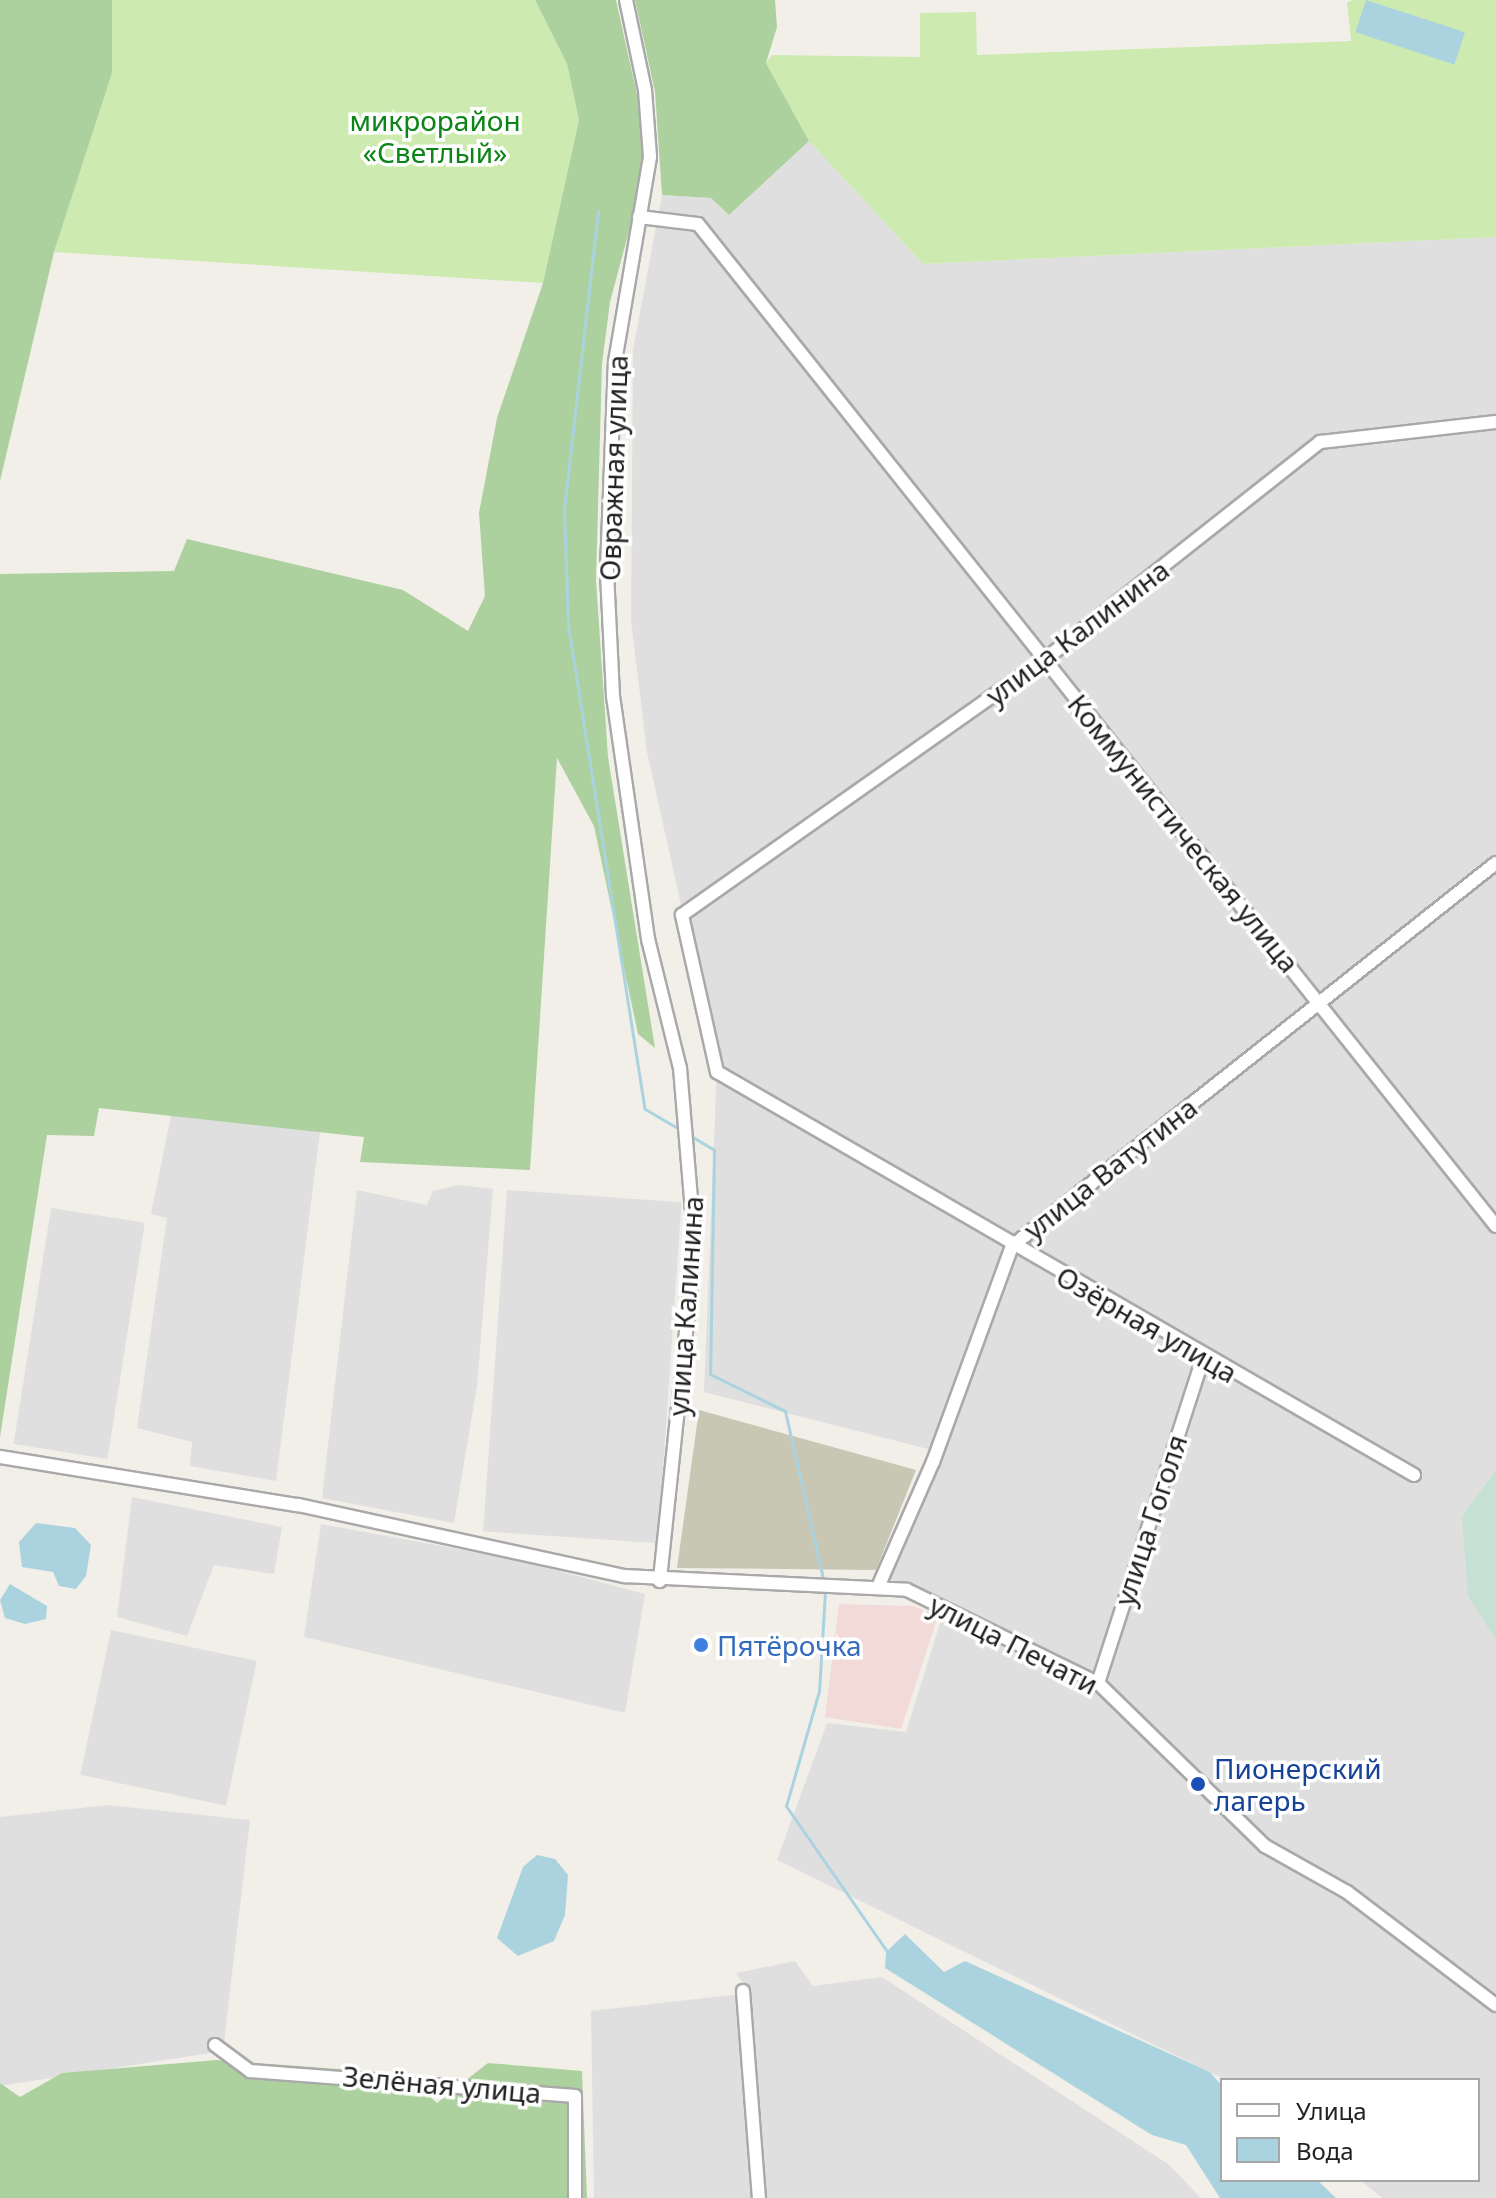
<!DOCTYPE html>
<meta charset="utf-8">
<style>
body{margin:0}
#map{position:relative;width:1496px;height:2198px;overflow:hidden;background:#f2efe9;font-family:"Noto Sans",sans-serif}
div>[style]{position:absolute}
[style*='--x']{left:calc(var(--x)*1px);top:calc(var(--y)*1px);width:calc(var(--w)*1px);rotate:calc(var(--a)*1deg)}
.residential>*{inset:0;background:#e0dfdf;transform-origin:0 0}
.commercial>*{inset:0;background:#f2dad9}
.construction>*{inset:0;background:#c7c7b4}
.grass>*{inset:0;background:#cdebb0}
.forest>*{inset:0;background:#add19e}
.wetland>*{inset:0;background:#c6e0d4}
.water>*{inset:0;background:#aad3df;transform-origin:0 0}
.stream>*{height:3px;margin:-1.5px;padding:0 1.5px;transform-origin:1.5px;border-radius:1.5px;background:#aad3df}
.roads{filter:drop-shadow(2px 0 #a9a9a9) drop-shadow(-2px 0 #a9a9a9) drop-shadow(0 2px #a9a9a9) drop-shadow(0 -2px #a9a9a9)}
.minor>*{height:12px;margin:-6px;padding:0 6px;transform-origin:6px;border-radius:6px;background:#fff}
.dots>*{width:22px;height:22px;translate:-50% -50%;box-sizing:border-box;border:4px solid #fff;border-radius:50%}
span{translate:-50% -50%;white-space:nowrap;text-align:center;line-height:1.15;-webkit-text-stroke:7px #fff;paint-order:stroke}
.park-label{font-size:28px;color:#0c8416}
.street-label{font-size:28px;color:#222}
.shop-label{font-size:28px;color:#366cbe}
.left{translate:0 -50%;text-align:left}
.transit-label{font-size:28px;color:#164399}
.legend{position:absolute;left:1220px;top:2078px;width:260px;height:104px;box-sizing:border-box;background:#fff;border:2px solid #a7a7a7;margin:0;padding:10px 14px;list-style:none;font-size:24px;color:#222}
.legend li{display:flex;align-items:center;gap:16px;height:40px}
.legend b{width:40px;border:2px solid #a7a7a7}
</style>
<div id="map">
<div class="residential">
<div style="clip-path:polygon(809px 141px,923px 264px,1496px 237px,1496px 2198px,1382px 2198px,1360px 2180px,1478px 2180px,1478px 2080px,1226px 2080px,777px 1860px,827px 1723px,906px 1732px,947px 1601px,887px 1578px,936px 1451px,704px 1392px,717px 1067px,647px 752px,631px 621px,633px 350px,662px 195px,711px 198px,729px 215px)"></div>
<div style="clip-path:polygon(171px 1115px,320px 1132px,276px 1481px,190px 1466px,192px 1442px,137px 1428px,167px 1218px,151px 1214px)"></div>
<div style="clip-path:polygon(458px 1185px,493px 1189px,477px 1386px,454px 1523px,322px 1498px,357px 1190px,427px 1205px,433px 1191px)"></div>
<div style="left:507px;top:1190px;width:175px;height:342px;rotate:4deg"></div>
<div style="left:51px;top:1208px;width:95px;height:239px;rotate:9deg"></div>
<div style="clip-path:polygon(132px 1497px,282px 1527px,274px 1574px,214px 1565px,187px 1636px,117px 1617px)"></div>
<div style="clip-path:polygon(321px 1524px,518px 1560px,645px 1594px,625px 1713px,304px 1637px)"></div>
<div style="left:111px;top:1630px;width:149px;height:148px;rotate:12deg"></div>
<div style="clip-path:polygon(107px 1805px,250px 1820px,223px 2051px,0 2086px,0 1817px)"></div>
<div style="clip-path:polygon(795px 1961px,813px 1986px,882px 1977px,1168px 2164px,1201px 2198px,594px 2198px,591px 2011px,749px 1993px,736px 1973px)"></div>
</div>
<div class="commercial">
<div style="clip-path:polygon(839px 1604px,913px 1606px,938px 1616px,901px 1729px,825px 1717px)"></div>
</div>
<div class="construction">
<div style="clip-path:polygon(699px 1410px,916px 1470px,876px 1570px,677px 1568px)"></div>
</div>
<div class="grass">
<div style="clip-path:polygon(112px 0,535px 0,567px 64px,579px 120px,543px 283px,54px 252px,112px 73px)"></div>
<div style="clip-path:polygon(1354px 0,1496px 0,1496px 237px,923px 264px,809px 141px,766px 63px,772px 55px,920px 57px,920px 13px,976px 12px,977px 55px,1351px 41px,1347px 2px)"></div>
</div>
<div class="forest">
<div style="clip-path:polygon(0 0,112px 0,112px 73px,54px 252px,0 481px)"></div>
<div style="clip-path:polygon(535px 0,616px 0,650px 153px,610px 302px,602px 364px,596px 580px,608px 757px,655px 1048px,638px 1034px,594px 826px,557px 758px,530px 1170px,360px 1162px,364px 1137px,99px 1108px,94px 1136px,47px 1135px,0 1437px,0 574px,174px 571px,187px 539px,403px 590px,468px 631px,485px 596px,479px 513px,497px 418px,543px 283px,579px 120px,567px 64px)"></div>
<div style="clip-path:polygon(635px 0,775px 0,777px 27px,766px 63px,809px 141px,729px 215px,711px 198px,662px 195px,655px 92px)"></div>
<div style="clip-path:polygon(217px 2060px,405px 2074px,437px 2103px,488px 2063px,582px 2071px,587px 2198px,0 2198px,0 2083px,20px 2097px,62px 2073px)"></div>
</div>
<div class="wetland">
<div style="clip-path:polygon(1496px 1470px,1496px 1640px,1468px 1596px,1462px 1516px)"></div>
</div>
<div class="water">
<div style="left:1366px;top:0;width:104px;height:34px;rotate:18deg"></div>
<div style="clip-path:polygon(36px 1523px,75px 1528px,91px 1545px,86px 1576px,76px 1589px,59px 1586px,53px 1572px,22px 1567px,19px 1542px)"></div>
<div style="clip-path:polygon(10px 1584px,47px 1606px,46px 1619px,25px 1624px,5px 1618px,0 1600px)"></div>
<div style="clip-path:polygon(537px 1855px,555px 1859px,568px 1875px,565px 1915px,554px 1941px,518px 1956px,497px 1938px,523px 1867px)"></div>
<div style="clip-path:polygon(905px 1934px,944px 1972px,965px 1961px,1210px 2072px,1222px 2086px,1222px 2180px,1317px 2180px,1336px 2198px,1220px 2198px,1186px 2145px,1152px 2135px,885px 1968px,886px 1952px)"></div>
</div>
<div class="stream">
<div style="--x:598;--y:211;--w:301;--a:96.5"></div>
<div style="--x:564;--y:510;--w:115;--a:88"></div>
<div style="--x:568;--y:625;--w:490;--a:81"></div>
<div style="--x:645;--y:1109;--w:42;--a:30.3"></div>
<div style="--x:691;--y:1136;--w:27;--a:31"></div>
<div style="--x:714;--y:1150;--w:224;--a:91"></div>
<div style="--x:710;--y:1374;--w:84;--a:26.3"></div>
<div style="--x:785;--y:1411;--w:176;--a:77.2"></div>
<div style="--x:825;--y:1591;--w:100;--a:93.4"></div>
<div style="--x:819;--y:1691;--w:120;--a:106"></div>
<div style="--x:786;--y:1806;--w:179;--a:55.2"></div>
</div>
<div class="roads">
<div class="minor">
<div style="--x:626;--y:0;--w:92;--a:78.1"></div>
<div style="--x:645;--y:90;--w:67;--a:85.7"></div>
<div style="--x:650;--y:157;--w:207;--a:99.7"></div>
<div style="--x:615;--y:361;--w:212;--a:92.2"></div>
<div style="--x:607;--y:573;--w:123;--a:87.2"></div>
<div style="--x:613;--y:696;--w:246;--a:81.8"></div>
<div style="--x:648;--y:939;--w:133;--a:76.1"></div>
<div style="--x:680;--y:1068;--w:179;--a:85.2"></div>
<div style="--x:695;--y:1246;--w:337;--a:96"></div>
<div style="--x:639;--y:217;--w:59;--a:6.8"></div>
<div style="--x:698;--y:224;--w:1281;--a:51.47"></div>
<div style="--x:0;--y:1457;--w:302;--a:9.2"></div>
<div style="--x:298;--y:1505;--w:335;--a:12.3"></div>
<div style="--x:625;--y:1576;--w:282;--a:2.8"></div>
<div style="--x:907;--y:1590;--w:212;--a:26"></div>
<div style="--x:1098;--y:1683;--w:233;--a:44.3"></div>
<div style="--x:1265;--y:1846;--w:94;--a:29.3"></div>
<div style="--x:1347;--y:1892;--w:187;--a:37.2"></div>
<div style="--x:1414;--y:1475;--w:805;--a:-149.96"></div>
<div style="--x:717;--y:1072;--w:161;--a:-102.6"></div>
<div style="--x:682;--y:915;--w:443;--a:-35.2"></div>
<div style="--x:1044;--y:660;--w:352;--a:-38.3"></div>
<div style="--x:1320;--y:442;--w:177;--a:-6.5"></div>
<div style="--x:878;--y:1587;--w:137;--a:-66.3"></div>
<div style="--x:933;--y:1462;--w:230;--a:-69.9"></div>
<div style="--x:1012;--y:1246;--w:617;--a:-38.36"></div>
<div style="--x:1098;--y:1683;--w:342;--a:-72.1"></div>
<div style="--x:743;--y:1991;--w:208;--a:85.6"></div>
<div style="--x:215;--y:2045;--w:44;--a:36.6"></div>
<div style="--x:250;--y:2071;--w:326;--a:4.4"></div>
<div style="--x:575;--y:2096;--w:102;--a:90"></div>
</div>
</div>
<div class="dots">
<div style="left:701px;top:1645px;background:#3f7fe0"></div>
<div style="left:1198px;top:1784px;background:#1a4fb4"></div>
</div>
<div class="park-label">
<span style="left:435px;top:136px">микрорайон<br>«Светлый»</span>
</div>
<div class="street-label">
<span style="left:613px;top:468px;rotate:-88deg">Овражная улица</span>
<span style="left:1077px;top:632px;rotate:-37deg">улица Калинина</span>
<span style="left:1184px;top:833px;rotate:51deg">Коммунистическая улица</span>
<span style="left:1110px;top:1168px;rotate:-38deg">улица Ватутина</span>
<span style="left:685px;top:1306px;rotate:-86deg">улица Калинина</span>
<span style="left:1147px;top:1324px;rotate:30deg">Озёрная улица</span>
<span style="left:1150px;top:1520px;rotate:-72deg">улица Гоголя</span>
<span style="left:1014px;top:1644px;rotate:27deg">улица Печати</span>
<span style="left:442px;top:2084px;rotate:5deg">Зелёная улица</span>
</div>
<div class="shop-label">
<span class="left" style="left:717px;top:1645px">Пятёрочка</span>
</div>
<div class="transit-label">
<span class="left" style="left:1214px;top:1784px">Пионерский<br>лагерь</span>
</div>
<ul class="legend">
<li><b style="height:10px;background:#fff"></b>Улица</li>
<li><b style="height:22px;background:#aad3df"></b>Вода</li>
</ul>
</div>
